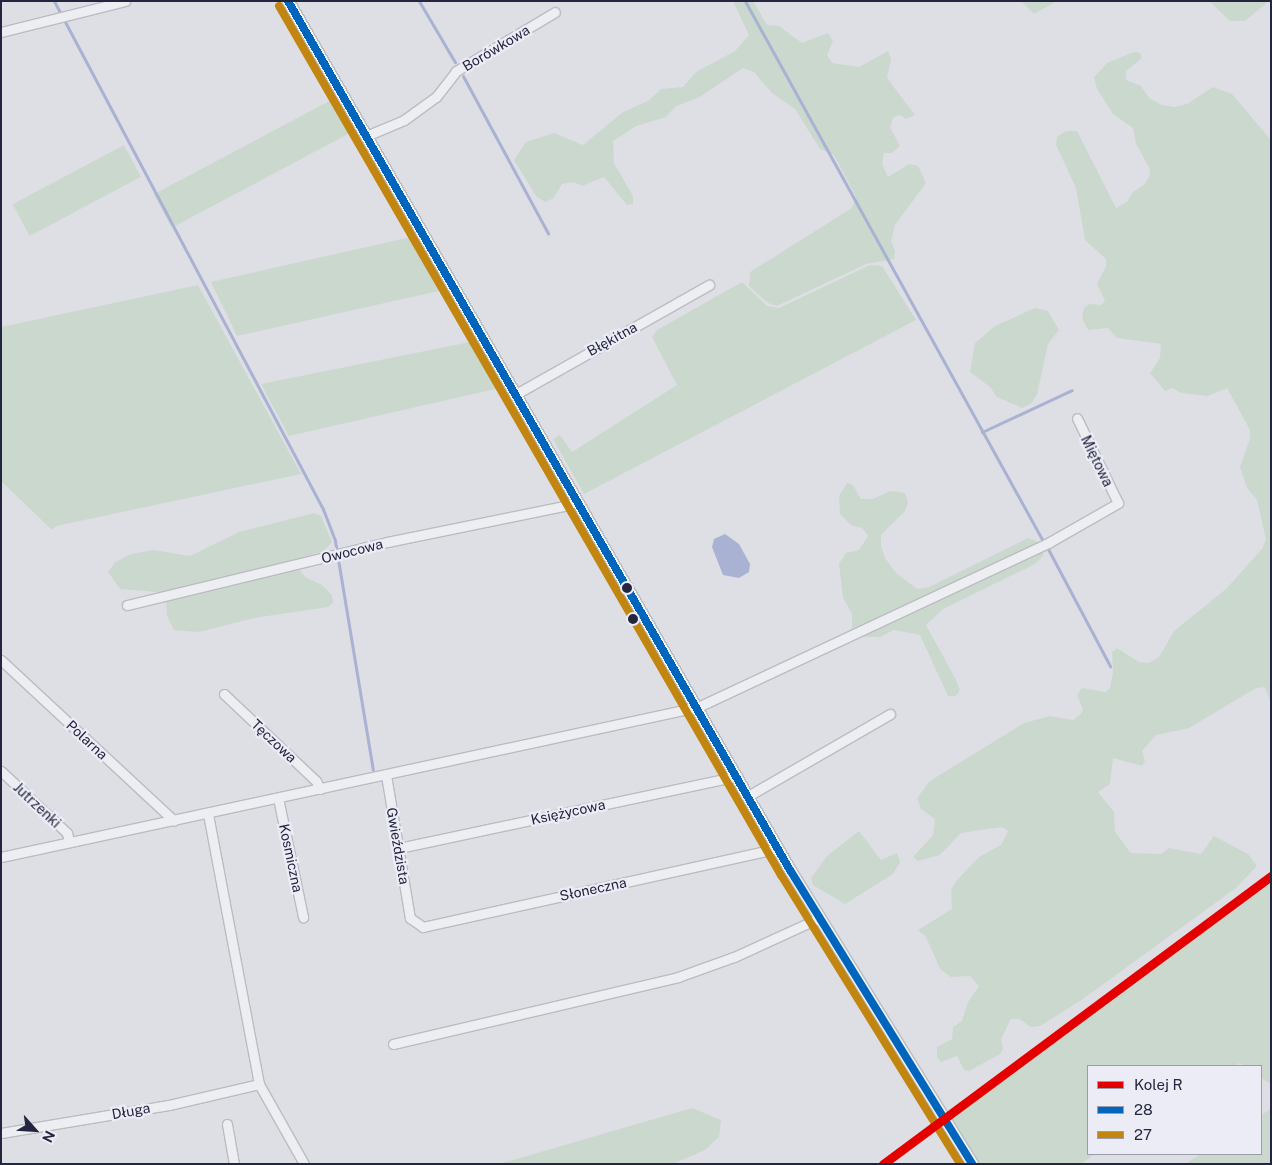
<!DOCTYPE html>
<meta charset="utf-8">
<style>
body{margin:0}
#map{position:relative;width:1272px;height:1165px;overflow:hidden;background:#dedfe4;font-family:"Public Sans",sans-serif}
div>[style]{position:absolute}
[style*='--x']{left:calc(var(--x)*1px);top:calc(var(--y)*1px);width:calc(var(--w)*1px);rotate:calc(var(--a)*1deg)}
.green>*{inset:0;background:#cbd8ce;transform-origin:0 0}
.water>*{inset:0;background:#a9b2d3}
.stream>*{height:3px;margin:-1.5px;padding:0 1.5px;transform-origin:1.5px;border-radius:1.5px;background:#a9b2d3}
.roads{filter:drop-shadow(1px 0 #bbbcc2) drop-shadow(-1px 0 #bbbcc2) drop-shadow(0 1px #bbbcc2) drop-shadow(0 -1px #bbbcc2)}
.street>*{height:9px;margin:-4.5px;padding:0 4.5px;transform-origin:4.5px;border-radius:4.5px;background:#edeef1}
.secondary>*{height:11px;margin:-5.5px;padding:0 5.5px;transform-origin:5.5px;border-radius:5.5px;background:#f2f3f5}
.bus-1>*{height:8px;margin:-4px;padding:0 4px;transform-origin:4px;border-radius:4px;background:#0065bd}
.bus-2>*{height:8px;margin:-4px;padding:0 4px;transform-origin:4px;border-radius:4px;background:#c28610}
.rail-1>*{height:9px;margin:-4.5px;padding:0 4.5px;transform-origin:4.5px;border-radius:4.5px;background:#e50000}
.dots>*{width:14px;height:14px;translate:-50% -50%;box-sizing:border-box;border:2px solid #ebecf5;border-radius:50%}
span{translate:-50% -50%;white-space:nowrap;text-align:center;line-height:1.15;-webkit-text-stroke:4.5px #ebecf5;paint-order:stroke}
.street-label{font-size:14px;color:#24263f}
.frame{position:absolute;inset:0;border:2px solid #24263f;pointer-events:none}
.legend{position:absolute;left:1087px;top:1065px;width:175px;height:90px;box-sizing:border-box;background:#ebecf5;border:1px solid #9b9dac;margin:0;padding:6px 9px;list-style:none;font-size:15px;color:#24263f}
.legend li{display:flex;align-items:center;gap:10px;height:25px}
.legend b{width:25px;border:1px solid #9b9dac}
.north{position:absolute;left:10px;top:1105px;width:50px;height:50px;-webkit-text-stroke:4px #ebecf5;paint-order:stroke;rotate:116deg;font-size:14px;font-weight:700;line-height:20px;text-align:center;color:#24263f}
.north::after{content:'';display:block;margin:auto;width:18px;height:22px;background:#24263f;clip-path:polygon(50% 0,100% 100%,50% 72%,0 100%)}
</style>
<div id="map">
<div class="green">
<div style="clip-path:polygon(733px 1px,753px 1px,767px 25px,779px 26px,802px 43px,828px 33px,833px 41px,827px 55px,832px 63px,859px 67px,888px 51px,891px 59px,887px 78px,915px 115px,906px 119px,900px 115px,893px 118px,890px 127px,900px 146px,892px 153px,884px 153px,882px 164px,888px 177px,909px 164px,918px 166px,926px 183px,895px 225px,891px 241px,895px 251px,894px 259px,866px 264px,777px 306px,768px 303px,749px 286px,750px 272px,852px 208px,856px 197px,834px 155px,820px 149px,795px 109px,772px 93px,754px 72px,743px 68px,698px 98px,676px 106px,666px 117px,636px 126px,613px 141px,614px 163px,633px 196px,633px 204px,627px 205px,604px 177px,582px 186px,574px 182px,562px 184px,554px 198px,545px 202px,536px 196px,514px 160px,526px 142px,554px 133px,583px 145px,623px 112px,648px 101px,661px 89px,683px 87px,696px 72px,735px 51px,749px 35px)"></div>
<div style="clip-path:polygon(1021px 1px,1057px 1px,1034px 14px)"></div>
<div style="clip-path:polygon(1209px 1px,1269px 1px,1245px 21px,1230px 21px)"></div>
<div style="clip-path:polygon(1134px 52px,1140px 53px,1142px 58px,1126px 71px,1126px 80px,1141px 86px,1149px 98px,1162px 105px,1175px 107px,1187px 104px,1213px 87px,1232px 94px,1271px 140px,1271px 703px,1265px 687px,1256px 688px,1189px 728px,1156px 735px,1142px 751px,1145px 761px,1142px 766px,1113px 758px,1110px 784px,1098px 792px,1114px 812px,1115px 832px,1131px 853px,1161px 854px,1169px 848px,1201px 854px,1214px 836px,1248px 854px,1257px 866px,1236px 888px,1083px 999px,1040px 1026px,1031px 1027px,1019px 1019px,1011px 1019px,1001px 1039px,1003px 1049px,1000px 1054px,969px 1071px,964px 1070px,957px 1056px,941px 1062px,937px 1057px,937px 1047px,952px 1039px,953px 1027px,962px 1021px,968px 1002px,979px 986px,970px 976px,951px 977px,940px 969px,926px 937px,918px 930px,952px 909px,951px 890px,957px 880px,979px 857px,1001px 845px,1008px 831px,1002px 827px,961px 833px,940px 855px,918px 861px,913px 857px,933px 835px,935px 819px,921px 809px,917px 798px,930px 781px,1024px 723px,1050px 716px,1073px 720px,1080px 715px,1083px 710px,1077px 695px,1082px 688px,1105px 692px,1110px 688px,1113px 672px,1112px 652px,1117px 648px,1139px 662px,1149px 663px,1159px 657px,1174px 631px,1226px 589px,1262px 549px,1266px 539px,1257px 500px,1247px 488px,1240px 467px,1250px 439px,1250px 430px,1227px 388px,1208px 396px,1181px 393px,1173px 388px,1165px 391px,1150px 373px,1160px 358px,1161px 344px,1117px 338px,1108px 328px,1088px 330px,1082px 318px,1084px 308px,1089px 304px,1101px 305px,1105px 301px,1097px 284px,1106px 266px,1106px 259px,1085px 240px,1076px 188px,1056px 145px,1057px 137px,1066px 131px,1077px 131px,1116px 208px,1127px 202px,1133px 192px,1145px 184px,1150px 175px,1149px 167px,1136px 144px,1133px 128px,1113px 114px,1097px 89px,1094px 77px,1107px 63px)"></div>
<div style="left:333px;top:99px;width:38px;height:203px;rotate:62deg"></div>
<div style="left:124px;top:145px;width:36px;height:126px;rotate:62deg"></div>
<div style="clip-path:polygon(411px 237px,443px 290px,237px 336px,211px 282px)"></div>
<div style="clip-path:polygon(870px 265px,882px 266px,916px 320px,584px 494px,553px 439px,560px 435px,572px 452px,677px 385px,652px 337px,657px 330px,742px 282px,767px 306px,779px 308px)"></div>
<div style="clip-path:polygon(198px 285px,301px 474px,56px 526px,52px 530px,1px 481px,1px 327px)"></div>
<div style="clip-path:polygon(1035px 308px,1048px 311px,1059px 330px,1048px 344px,1037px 394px,1031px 404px,1022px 408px,997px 397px,990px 387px,970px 372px,975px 343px,995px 326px)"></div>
<div style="clip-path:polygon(475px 341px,504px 387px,289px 436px,261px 384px)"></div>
<div style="clip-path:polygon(847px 483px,853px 485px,861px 499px,873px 499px,890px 491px,905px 493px,908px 502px,905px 511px,881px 535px,881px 546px,885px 558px,896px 573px,917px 589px,929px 587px,1028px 538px,1036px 541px,1044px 555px,1035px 564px,943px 609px,926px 625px,956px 680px,960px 690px,956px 696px,948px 696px,920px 635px,894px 630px,880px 637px,857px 637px,852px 629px,852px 614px,843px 598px,839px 564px,846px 553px,859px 550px,868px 536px,862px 528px,851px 525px,840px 514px,839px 496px)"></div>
<div style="clip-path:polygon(314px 513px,321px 516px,332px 542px,324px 551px,301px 558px,297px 566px,305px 577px,322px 585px,332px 595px,333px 603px,328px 607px,254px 618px,199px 632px,174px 630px,167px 616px,166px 601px,157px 592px,120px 589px,108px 572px,115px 562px,131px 554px,154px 550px,190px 556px,239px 532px)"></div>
<div style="clip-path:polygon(859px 831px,881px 860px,897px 853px,900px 862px,893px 874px,845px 904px,813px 885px,811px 878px,827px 856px)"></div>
<div style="clip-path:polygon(1271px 883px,1271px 1084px,1261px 1078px,1261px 1066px,1245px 1066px,1239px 1063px,1235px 1066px,1088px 1066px,1088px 1154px,1095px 1154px,1081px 1164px,978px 1164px,952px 1119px)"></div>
<div style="clip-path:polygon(692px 1108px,721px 1120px,719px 1137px,705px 1150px,673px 1164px,499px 1164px)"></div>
<div style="clip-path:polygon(1271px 1109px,1271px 1164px,1185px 1164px,1200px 1154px,1261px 1154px,1261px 1115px)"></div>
</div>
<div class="water">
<div style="clip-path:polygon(725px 534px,739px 544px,750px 564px,749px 572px,739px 578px,723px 575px,712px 547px,714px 539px)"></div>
</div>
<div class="stream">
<div style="--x:54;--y:1;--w:575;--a:62.1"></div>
<div style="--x:323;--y:509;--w:34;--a:69"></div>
<div style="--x:335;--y:541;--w:232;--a:80.6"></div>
<div style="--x:419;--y:1;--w:71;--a:59.5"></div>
<div style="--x:745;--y:1;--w:617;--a:61.11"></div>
<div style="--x:463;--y:76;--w:179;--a:61.6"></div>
<div style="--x:982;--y:432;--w:99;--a:-25"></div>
<div style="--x:1047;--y:547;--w:135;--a:62.1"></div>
</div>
<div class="roads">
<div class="street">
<div style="--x:1;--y:32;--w:128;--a:-14"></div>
<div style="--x:366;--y:136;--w:41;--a:-22.8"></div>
<div style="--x:404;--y:120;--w:39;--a:-36"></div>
<div style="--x:436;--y:97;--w:33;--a:-52"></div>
<div style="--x:456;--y:71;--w:115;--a:-30.8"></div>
<div style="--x:516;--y:394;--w:222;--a:-29.5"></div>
<div style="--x:127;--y:605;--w:268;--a:-13.6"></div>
<div style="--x:387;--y:542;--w:186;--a:-11.5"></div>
<div style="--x:569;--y:505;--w:9;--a:-32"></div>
<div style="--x:1;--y:660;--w:236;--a:42.9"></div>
<div style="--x:224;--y:694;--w:127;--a:43.4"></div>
<div style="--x:316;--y:781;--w:9;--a:63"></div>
<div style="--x:1;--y:771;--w:91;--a:43.2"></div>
<div style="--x:67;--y:833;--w:9;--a:77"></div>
<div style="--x:386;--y:775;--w:145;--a:80.5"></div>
<div style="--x:410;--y:918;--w:16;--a:35"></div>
<div style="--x:423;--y:927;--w:364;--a:-12.5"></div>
<div style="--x:748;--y:796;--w:164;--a:-30"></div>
<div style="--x:278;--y:798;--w:122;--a:78.1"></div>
<div style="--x:208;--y:814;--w:275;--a:79.3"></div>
<div style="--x:259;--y:1084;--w:92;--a:60.6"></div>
<div style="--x:399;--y:848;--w:346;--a:-12"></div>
<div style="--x:1;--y:857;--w:713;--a:-12.15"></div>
<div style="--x:698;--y:707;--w:387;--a:-25.1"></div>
<div style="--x:1048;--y:543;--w:81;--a:-29.7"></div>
<div style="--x:1118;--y:503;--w:94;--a:-115.8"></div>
<div style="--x:393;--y:1044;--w:293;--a:-13.2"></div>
<div style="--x:678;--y:977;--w:59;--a:-19.7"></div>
<div style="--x:734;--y:957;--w:94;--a:-24.6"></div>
<div style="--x:227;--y:1124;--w:41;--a:80.1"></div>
<div style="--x:1;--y:1133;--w:170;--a:-9.5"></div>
<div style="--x:169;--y:1105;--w:92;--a:-13.1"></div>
</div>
<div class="secondary">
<div style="--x:288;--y:1;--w:1004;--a:59.99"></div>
<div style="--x:790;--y:870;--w:346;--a:58.2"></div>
</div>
</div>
<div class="bus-1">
<div style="--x:288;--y:1;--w:1004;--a:59.99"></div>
<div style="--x:790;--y:870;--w:346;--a:58.2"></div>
</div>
<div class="bus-2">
<div style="--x:279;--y:6;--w:1004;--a:59.99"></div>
<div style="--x:781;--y:875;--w:340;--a:58.2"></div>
</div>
<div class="rail-1">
<div style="--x:883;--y:1164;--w:483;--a:-36.6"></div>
</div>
<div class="dots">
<div style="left:627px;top:588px;background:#24263f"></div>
<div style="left:633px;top:619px;background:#24263f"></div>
</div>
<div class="street-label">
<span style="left:496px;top:48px;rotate:-31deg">Borówkowa</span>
<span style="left:612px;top:339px;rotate:-29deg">Błękitna</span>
<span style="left:1097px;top:461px;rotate:64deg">Miętowa</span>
<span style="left:352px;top:551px;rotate:-14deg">Owocowa</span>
<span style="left:87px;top:740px;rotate:43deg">Polarna</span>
<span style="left:274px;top:741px;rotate:43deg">Tęczowa</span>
<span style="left:37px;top:805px;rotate:43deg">Jutrzenki</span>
<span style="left:568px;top:812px;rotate:-12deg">Księżycowa</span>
<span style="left:398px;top:846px;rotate:80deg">Gwieździsta</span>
<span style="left:291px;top:858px;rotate:78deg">Kosmiczna</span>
<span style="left:593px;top:889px;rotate:-12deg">Słoneczna</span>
<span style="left:131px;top:1111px;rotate:-10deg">Długa</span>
</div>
<div class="frame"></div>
<ul class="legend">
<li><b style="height:6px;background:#e50000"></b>Kolej R</li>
<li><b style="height:6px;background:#0065bd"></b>28</li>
<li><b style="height:6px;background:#c28610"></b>27</li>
</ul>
<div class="north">N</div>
</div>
